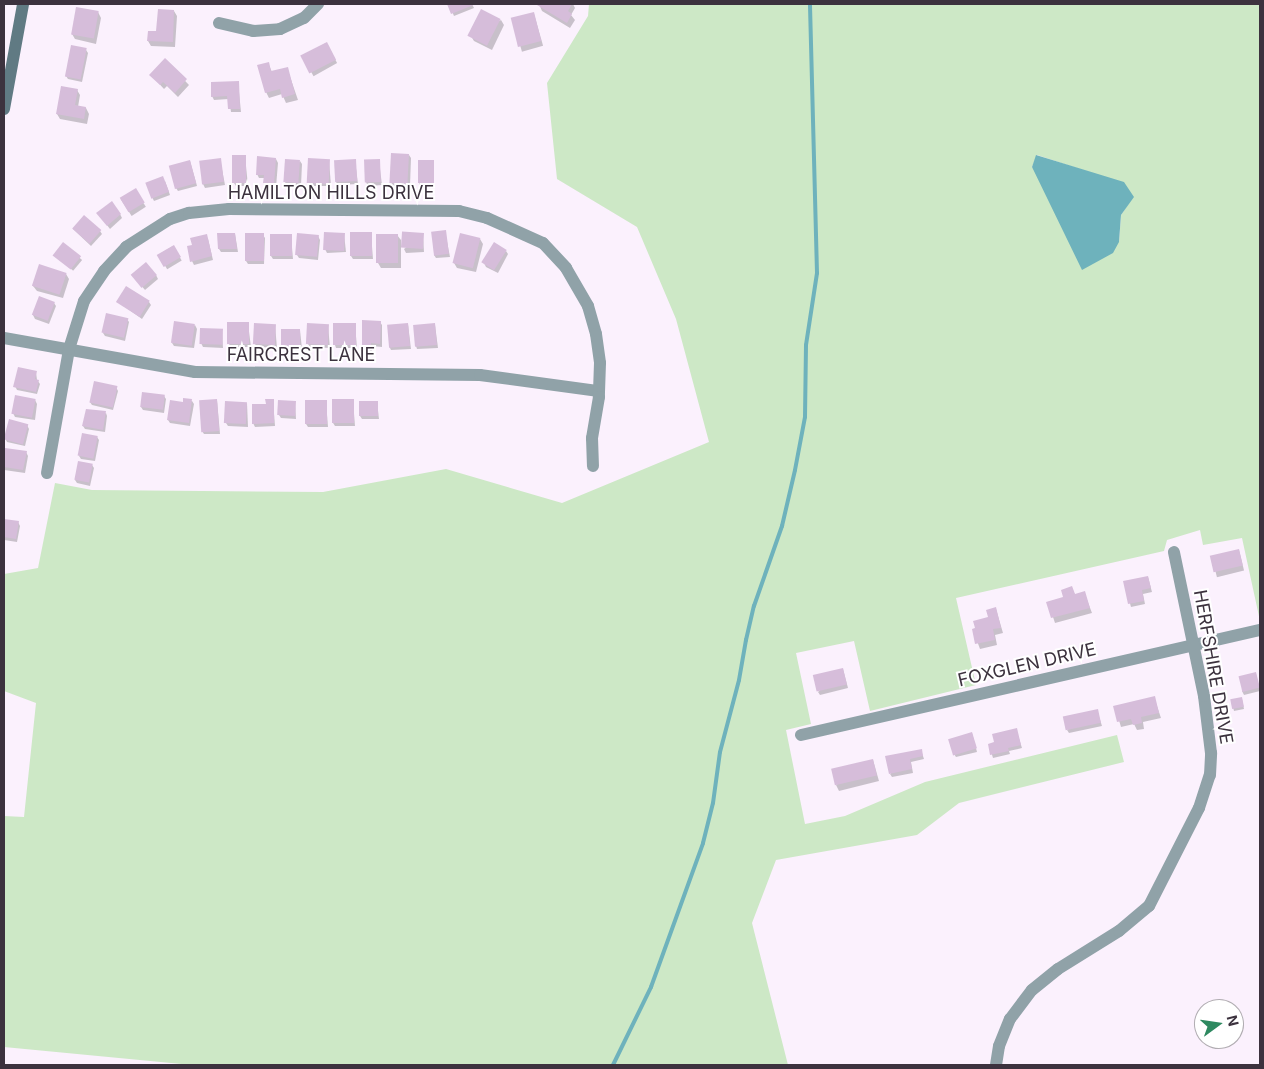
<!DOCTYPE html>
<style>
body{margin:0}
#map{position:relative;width:1264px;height:1069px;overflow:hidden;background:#fbf1fd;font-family:Inter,sans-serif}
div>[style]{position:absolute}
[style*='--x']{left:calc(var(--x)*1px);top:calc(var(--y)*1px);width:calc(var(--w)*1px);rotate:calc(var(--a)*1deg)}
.green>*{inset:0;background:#cde8c6}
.water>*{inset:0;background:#6eb2bc}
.shadow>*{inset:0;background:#0003;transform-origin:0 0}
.stream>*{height:4px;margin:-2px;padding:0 2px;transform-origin:2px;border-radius:2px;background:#6eb2bc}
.building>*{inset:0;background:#d6bdda;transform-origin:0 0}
.minor>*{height:12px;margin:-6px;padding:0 6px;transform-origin:6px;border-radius:6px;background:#90a2a8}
.secondary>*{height:12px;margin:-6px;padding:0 6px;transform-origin:6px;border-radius:6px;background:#607a83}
span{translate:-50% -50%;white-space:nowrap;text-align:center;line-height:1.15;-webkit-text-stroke:4px #fff;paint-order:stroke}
.street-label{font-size:18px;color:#3c323e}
.frame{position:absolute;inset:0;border:5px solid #3c323e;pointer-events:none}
.north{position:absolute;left:1194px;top:999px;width:50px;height:50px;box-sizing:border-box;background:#fff;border:1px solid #b1adb2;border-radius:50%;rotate:76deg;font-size:14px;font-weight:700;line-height:20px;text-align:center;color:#3c323e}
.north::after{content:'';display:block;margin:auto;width:18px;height:22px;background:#2e8960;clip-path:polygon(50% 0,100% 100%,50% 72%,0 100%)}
</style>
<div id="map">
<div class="green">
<div style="clip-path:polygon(evenodd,589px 4px,1260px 4px,1260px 621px,1242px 538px,1203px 545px,1200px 530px,1167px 540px,1164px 551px,956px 598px,976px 685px,870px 711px,854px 641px,796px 653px,811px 724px,786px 730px,805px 824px,845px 816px,925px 782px,1117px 735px,1124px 762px,959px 803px,917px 835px,776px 860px,752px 923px,788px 1065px,192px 1065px,4px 1047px,4px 816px,24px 817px,36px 703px,4px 691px,4px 574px,38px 568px,55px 483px,92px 490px,323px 492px,446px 469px,562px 503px,709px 442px,676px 319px,637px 227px,557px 179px,547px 83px,588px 16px,589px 4px,1037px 155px,1101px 176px,1133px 197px,1121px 215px,1119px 242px,1032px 167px,1037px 155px)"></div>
</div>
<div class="water">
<div style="clip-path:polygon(1036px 155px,1124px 182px,1134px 197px,1121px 215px,1119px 242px,1113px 253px,1082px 270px,1032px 167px)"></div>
</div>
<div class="shadow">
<div style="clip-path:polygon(449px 4px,472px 4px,474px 8px,454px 16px)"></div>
<div style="clip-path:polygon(539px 4px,573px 4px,575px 8px,571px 15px,575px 20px,570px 28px,542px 11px)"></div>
<div style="clip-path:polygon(174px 11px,177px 16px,175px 47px,151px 46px,148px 41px,158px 33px)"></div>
<div style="clip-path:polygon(98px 12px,101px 18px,96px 44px,75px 39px,72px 34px)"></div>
<div style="left:534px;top:14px;width:33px;height:22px;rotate:74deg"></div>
<div style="clip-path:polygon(501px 20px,504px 25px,492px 50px,474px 41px,471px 36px)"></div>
<div style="left:326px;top:43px;width:23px;height:27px;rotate:61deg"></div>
<div style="clip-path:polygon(86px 50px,88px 53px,82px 82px,68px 79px,66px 76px)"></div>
<div style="clip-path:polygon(165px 60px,189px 85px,178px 97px,167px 86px,164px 89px,151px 75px)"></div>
<div style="clip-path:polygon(268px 63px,272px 72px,287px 68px,298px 100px,286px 103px,282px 94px,269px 98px,266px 92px)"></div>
<div style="clip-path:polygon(238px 82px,241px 112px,231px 112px,229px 99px,214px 100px,212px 96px)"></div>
<div style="clip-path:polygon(77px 90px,80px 95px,78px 107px,86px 108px,89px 114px,87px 124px,60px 119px,57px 114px)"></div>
<div style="clip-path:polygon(409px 155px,411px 158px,410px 186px,393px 186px,391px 182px)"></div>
<div style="clip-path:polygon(245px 156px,248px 186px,236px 186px,234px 183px)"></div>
<div style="clip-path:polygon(220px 159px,225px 185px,205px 188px,203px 184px)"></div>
<div style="clip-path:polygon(276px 159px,278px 163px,276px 187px,266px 186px,265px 178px,259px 178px,257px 174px)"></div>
<div style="clip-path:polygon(329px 160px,331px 186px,311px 186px,309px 182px)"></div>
<div style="clip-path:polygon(355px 160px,358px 184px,338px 185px,336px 182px)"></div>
<div style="clip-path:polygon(190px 161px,197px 186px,178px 191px,176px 188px)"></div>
<div style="clip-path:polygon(300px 161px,302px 164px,301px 186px,287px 185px,285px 182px)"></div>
<div style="clip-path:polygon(379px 161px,382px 185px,368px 186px,366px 182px)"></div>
<div style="left:419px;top:161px;width:14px;height:25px"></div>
<div style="clip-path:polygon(165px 181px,170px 195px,154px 201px,152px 197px)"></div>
<div style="left:135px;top:190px;width:20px;height:17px;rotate:57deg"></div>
<div style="clip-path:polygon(120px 214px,122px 218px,110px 229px,100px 216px)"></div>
<div style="clip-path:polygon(73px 229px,100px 231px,102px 234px,91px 246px)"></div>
<div style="clip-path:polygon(445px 231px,450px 257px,436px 258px,434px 255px)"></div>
<div style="clip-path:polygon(235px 234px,238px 252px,221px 252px,219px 249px)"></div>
<div style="clip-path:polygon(344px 234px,346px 252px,327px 253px,325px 249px)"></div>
<div style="clip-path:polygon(371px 234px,373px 259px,353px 259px,351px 256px)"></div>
<div style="clip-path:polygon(263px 235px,265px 238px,264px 264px,248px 264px,246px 261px)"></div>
<div style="clip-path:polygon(397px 235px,401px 240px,401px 268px,381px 268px,378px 263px)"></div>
<div style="clip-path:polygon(423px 235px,424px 252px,406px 253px,404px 249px)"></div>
<div style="clip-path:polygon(291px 236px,293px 259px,273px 259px,271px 256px)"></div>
<div style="clip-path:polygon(318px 236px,320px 240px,318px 260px,299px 258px,297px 255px)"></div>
<div style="clip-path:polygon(208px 239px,213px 260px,194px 265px,192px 261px)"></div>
<div style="clip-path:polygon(480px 239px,483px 244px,476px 272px,457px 268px,454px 263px)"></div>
<div style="left:63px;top:244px;width:25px;height:14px;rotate:40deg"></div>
<div style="left:173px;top:246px;width:17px;height:17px;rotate:59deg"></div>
<div style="clip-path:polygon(506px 251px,508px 254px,498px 273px,486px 267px,484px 263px)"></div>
<div style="clip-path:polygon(66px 274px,69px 279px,63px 298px,37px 291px,33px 286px)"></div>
<div style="clip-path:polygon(156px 275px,158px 279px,145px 290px,135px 278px)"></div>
<div style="clip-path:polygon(118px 302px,149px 302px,151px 305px,142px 319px)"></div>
<div style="clip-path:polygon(54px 303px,56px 306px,49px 324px,35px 319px,33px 315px)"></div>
<div style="clip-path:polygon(127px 319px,129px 322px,125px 341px,105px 336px,103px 333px)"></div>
<div style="clip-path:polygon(380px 322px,382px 325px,382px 347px,372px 346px,372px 351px,365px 351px,363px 347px)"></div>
<div style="clip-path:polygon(248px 324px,251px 347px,231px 347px,229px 344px)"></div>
<div style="clip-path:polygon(355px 324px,357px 348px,336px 348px,335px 345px)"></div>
<div style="clip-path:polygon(408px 324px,411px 349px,391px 350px,389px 346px)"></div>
<div style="clip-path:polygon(195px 325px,197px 329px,194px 348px,174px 346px,172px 343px)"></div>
<div style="clip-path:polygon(275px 325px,277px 348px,257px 347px,255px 344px)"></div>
<div style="clip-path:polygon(328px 325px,330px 348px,310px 347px,308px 344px)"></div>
<div style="clip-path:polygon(435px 325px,438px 348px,417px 349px,416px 346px)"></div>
<div style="clip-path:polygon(300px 330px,302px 349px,284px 350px,283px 346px)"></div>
<div style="clip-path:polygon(222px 331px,223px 348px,203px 347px,201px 343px)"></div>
<div style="clip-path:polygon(36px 372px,37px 380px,40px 384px,37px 394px,17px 390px,15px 386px)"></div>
<div style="clip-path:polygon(116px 387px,118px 391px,113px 410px,92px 405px,90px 402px)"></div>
<div style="clip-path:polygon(164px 396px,166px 399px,164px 413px,143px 410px,141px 407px)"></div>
<div style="clip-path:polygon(35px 400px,37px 404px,35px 420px,15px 417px,13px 413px)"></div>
<div style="clip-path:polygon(217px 400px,220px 434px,204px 434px,202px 431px)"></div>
<div style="clip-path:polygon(273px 400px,275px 426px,255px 427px,253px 423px)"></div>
<div style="clip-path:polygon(192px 401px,194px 404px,190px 426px,170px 423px,168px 420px,184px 403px)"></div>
<div style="clip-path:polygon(326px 401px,328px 427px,308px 427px,306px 424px)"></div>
<div style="clip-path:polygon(353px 401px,355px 426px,335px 426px,333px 423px)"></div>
<div style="clip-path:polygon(295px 402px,296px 419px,281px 418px,279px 415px)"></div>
<div style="clip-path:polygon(377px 402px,379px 419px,362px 419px,360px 416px)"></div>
<div style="clip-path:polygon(247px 403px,248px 427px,228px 426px,226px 423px)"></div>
<div style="clip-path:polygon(106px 413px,107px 416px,105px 432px,85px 429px,83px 426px)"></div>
<div style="clip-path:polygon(27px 425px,29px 429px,25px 446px,7px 442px,5px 438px)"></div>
<div style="clip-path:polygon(97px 437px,99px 440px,95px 461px,81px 459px,79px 456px)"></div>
<div style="clip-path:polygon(6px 449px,26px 452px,28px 456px,25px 473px,4px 470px)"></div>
<div style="clip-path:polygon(92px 465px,94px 468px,90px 486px,77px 483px,75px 480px)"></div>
<div style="clip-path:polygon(4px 520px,18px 522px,20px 526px,17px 542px,4px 540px)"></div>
<div style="left:1239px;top:550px;width:21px;height:28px;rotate:76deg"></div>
<div style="clip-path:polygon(1148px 577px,1152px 592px,1143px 594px,1145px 604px,1131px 607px,1124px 582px)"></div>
<div style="clip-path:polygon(1072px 588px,1075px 595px,1084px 592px,1092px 613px,1055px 623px,1048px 602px,1064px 598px)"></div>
<div style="clip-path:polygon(996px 609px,1003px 633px,995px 635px,997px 645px,980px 649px,973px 630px,990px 618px)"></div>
<div style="clip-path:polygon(843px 669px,848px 688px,820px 695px,818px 692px)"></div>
<div style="clip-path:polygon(1256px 674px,1260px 691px,1244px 695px,1242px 691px)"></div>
<div style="clip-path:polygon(1154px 697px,1161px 718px,1143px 722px,1144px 729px,1137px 730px,1134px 724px,1121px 727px,1115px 707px)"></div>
<div style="clip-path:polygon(1242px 699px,1244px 709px,1234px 711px,1231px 700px)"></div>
<div style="clip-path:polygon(1097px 710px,1102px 726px,1069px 733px,1067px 730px)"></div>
<div style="clip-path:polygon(1016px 729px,1022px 748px,1009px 751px,1010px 754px,993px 758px,989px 745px,995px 743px)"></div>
<div style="clip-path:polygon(972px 733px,977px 752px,956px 757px,954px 754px)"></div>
<div style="clip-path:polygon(921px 750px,924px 759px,911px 762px,913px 773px,892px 777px,890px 774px)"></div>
<div style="clip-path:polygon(873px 760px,879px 781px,839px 791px,836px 785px)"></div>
</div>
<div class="stream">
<div style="--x:613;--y:1065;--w:87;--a:-64"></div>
<div style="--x:651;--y:987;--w:153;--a:-70.1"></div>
<div style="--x:703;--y:843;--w:41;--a:-76"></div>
<div style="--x:713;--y:803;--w:51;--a:-82.2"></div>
<div style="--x:720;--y:752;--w:74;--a:-75.2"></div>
<div style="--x:739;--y:680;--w:41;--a:-80.1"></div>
<div style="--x:746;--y:640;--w:35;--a:-77"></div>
<div style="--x:754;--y:606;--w:85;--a:-70.7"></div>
<div style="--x:782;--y:526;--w:57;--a:-76.9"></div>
<div style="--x:795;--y:470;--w:54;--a:-79.3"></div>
<div style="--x:805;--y:417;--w:72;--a:-89.2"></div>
<div style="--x:806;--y:345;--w:73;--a:-81.3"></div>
<div style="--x:817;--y:273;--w:269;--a:-91.5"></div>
</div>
<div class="building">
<div style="clip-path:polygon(447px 4px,476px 4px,451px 14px)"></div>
<div style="clip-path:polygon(538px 4px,572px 4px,568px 11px,572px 14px,567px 23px,537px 5px)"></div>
<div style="left:76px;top:7px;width:23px;height:28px;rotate:10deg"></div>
<div style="clip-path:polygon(158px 9px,174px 10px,173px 42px,147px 41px,148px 31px,156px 31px)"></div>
<div style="left:481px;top:9px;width:22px;height:30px;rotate:27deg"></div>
<div style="left:534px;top:12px;width:30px;height:24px;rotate:76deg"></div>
<div style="left:327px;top:42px;width:20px;height:30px;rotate:63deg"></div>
<div style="left:71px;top:45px;width:16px;height:32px;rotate:11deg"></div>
<div style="clip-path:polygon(165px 58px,187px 79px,175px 93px,163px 82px,160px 85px,149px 75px)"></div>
<div style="clip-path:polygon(269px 62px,271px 71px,288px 67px,295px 94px,282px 98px,280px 89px,265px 93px,257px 65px)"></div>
<div style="clip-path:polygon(239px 81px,240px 109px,228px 109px,227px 96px,211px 97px,211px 82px)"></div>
<div style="clip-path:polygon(61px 86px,78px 89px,75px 105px,86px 107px,84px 119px,56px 114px)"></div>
<div style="left:391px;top:153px;width:18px;height:30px;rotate:3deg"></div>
<div style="left:232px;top:155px;width:14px;height:28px"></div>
<div style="clip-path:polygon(257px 156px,276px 158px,274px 184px,263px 183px,264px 175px,256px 175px)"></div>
<div style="left:221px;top:158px;width:24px;height:22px;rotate:83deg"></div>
<div style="left:308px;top:158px;width:22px;height:25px;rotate:3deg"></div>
<div style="left:285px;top:159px;width:15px;height:23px;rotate:4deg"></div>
<div style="left:356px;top:159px;width:22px;height:22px;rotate:87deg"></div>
<div style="left:380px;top:159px;width:23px;height:16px;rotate:88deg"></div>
<div style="left:190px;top:160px;width:24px;height:22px;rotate:75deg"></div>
<div style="left:418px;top:160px;width:16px;height:23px"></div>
<div style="left:163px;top:176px;width:17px;height:19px;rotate:69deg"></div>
<div style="left:136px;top:188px;width:17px;height:19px;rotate:59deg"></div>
<div style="clip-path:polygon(112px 201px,121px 214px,107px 226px,96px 213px)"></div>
<div style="left:84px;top:215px;width:23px;height:18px;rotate:41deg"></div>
<div style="left:446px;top:230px;width:24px;height:15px;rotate:83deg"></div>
<div style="left:324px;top:232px;width:21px;height:18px;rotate:3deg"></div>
<div style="left:350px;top:232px;width:22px;height:24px"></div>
<div style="clip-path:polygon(217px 233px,235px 233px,237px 249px,218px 249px)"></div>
<div style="left:245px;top:233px;width:19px;height:28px"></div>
<div style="left:297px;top:233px;width:22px;height:22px;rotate:5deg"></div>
<div style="left:424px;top:233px;width:16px;height:22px;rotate:94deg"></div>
<div style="left:460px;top:233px;width:21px;height:31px;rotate:14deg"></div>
<div style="clip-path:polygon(207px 234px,212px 256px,190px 262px,187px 246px,192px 245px,190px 238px)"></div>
<div style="left:270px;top:234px;width:22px;height:22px"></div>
<div style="left:376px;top:234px;width:22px;height:29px"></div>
<div style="left:63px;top:242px;width:23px;height:17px;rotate:38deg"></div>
<div style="left:494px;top:242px;width:15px;height:24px;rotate:32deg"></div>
<div style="left:174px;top:245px;width:14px;height:20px;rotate:60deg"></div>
<div style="left:146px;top:262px;width:17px;height:20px;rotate:50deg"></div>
<div style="left:39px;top:264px;width:29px;height:23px;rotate:18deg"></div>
<div style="left:126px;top:286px;width:28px;height:19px;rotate:32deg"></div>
<div style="left:39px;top:296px;width:17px;height:20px;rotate:21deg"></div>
<div style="left:106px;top:313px;width:23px;height:20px;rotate:13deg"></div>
<div style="clip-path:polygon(362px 320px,381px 321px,380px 344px,371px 343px,371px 348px,362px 348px)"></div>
<div style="left:174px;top:321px;width:21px;height:22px;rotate:8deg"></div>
<div style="left:227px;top:322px;width:22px;height:22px"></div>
<div style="left:254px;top:323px;width:22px;height:21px;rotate:3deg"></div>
<div style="left:307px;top:323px;width:22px;height:21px;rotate:3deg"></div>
<div style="left:333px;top:323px;width:23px;height:22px"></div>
<div style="left:408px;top:323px;width:23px;height:21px;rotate:85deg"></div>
<div style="left:435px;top:323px;width:22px;height:22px;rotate:85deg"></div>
<div style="left:200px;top:328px;width:23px;height:16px;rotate:2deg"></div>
<div style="left:281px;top:329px;width:19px;height:18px"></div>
<div style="clip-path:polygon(18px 367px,37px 371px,35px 379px,39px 380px,36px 392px,13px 387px)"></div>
<div style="left:94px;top:381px;width:24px;height:22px;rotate:12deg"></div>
<div style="left:142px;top:392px;width:23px;height:15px;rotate:7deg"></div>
<div style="left:15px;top:395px;width:21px;height:19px;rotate:11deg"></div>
<div style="clip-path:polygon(183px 398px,192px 399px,189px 423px,167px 420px,170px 400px,183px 402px)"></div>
<div style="left:217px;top:399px;width:32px;height:18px;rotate:86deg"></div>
<div style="clip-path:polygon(265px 399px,274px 399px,274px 423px,252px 424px,252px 404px,266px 404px)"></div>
<div style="left:332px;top:399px;width:22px;height:24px"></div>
<div style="left:278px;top:400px;width:18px;height:15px;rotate:3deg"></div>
<div style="left:305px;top:400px;width:22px;height:24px"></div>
<div style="left:225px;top:401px;width:22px;height:22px;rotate:3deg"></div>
<div style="left:359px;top:401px;width:19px;height:15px"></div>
<div style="clip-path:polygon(86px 409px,106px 411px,103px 430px,82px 426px)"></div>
<div style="left:9px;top:419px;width:20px;height:21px;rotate:15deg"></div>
<div style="left:82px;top:433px;width:16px;height:23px;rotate:11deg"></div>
<div style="clip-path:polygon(5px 448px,27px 451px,23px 470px,4px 467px)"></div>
<div style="left:78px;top:461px;width:15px;height:19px;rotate:11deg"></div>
<div style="clip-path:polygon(4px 519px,19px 521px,16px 539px,4px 537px)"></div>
<div style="left:1239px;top:549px;width:17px;height:30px;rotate:77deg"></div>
<div style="clip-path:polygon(1148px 576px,1151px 588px,1142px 590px,1144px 601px,1128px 604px,1123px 581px)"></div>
<div style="clip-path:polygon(1072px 586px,1075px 594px,1085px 591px,1090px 608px,1051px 618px,1046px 602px,1063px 597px,1061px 590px)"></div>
<div style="clip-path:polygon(996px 607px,1001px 628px,993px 629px,995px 640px,975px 644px,972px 629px,975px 628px,973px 621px,988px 617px,986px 610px)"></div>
<div style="left:843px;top:668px;width:17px;height:31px;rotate:77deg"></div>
<div style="left:1256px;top:672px;width:16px;height:18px;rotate:76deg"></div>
<div style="clip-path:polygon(1155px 696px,1159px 713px,1141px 717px,1142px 723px,1133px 725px,1131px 719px,1117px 722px,1113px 706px)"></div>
<div style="left:1242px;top:697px;width:10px;height:12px;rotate:79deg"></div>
<div style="left:1098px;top:709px;width:14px;height:36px;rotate:78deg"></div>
<div style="clip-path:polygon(1017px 728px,1021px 745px,1008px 748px,1009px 751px,990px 755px,988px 744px,994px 742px,992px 734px)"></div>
<div style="left:972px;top:732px;width:17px;height:25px;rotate:73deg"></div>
<div style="clip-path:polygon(922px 749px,923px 756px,910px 759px,912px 769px,889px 774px,885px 756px)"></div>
<div style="left:873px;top:759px;width:17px;height:43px;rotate:77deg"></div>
</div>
<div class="minor">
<div style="--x:219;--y:23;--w:35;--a:13"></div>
<div style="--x:253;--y:31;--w:27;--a:-4"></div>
<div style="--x:280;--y:29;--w:26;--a:-25"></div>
<div style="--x:304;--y:18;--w:20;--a:-45"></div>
<div style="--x:4;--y:338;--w:194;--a:10.1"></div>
<div style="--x:195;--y:372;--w:285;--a:0.6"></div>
<div style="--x:480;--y:375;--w:120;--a:7.7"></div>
<div style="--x:47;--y:473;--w:126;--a:-79.9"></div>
<div style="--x:69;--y:349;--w:50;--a:-72.6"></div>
<div style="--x:84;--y:301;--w:36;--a:-56"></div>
<div style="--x:104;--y:271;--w:33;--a:-47"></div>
<div style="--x:126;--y:247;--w:52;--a:-32.5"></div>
<div style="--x:170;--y:219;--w:20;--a:-18"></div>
<div style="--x:189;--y:213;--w:40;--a:-5.7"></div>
<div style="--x:229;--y:209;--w:230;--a:0.5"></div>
<div style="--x:459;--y:211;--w:29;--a:14"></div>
<div style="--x:487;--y:218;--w:61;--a:24.1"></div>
<div style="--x:543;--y:243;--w:34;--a:47"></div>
<div style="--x:566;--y:268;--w:44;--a:59.9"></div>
<div style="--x:588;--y:306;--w:29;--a:74"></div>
<div style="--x:596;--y:334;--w:29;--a:82"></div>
<div style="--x:600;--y:363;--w:34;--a:92"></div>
<div style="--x:599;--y:397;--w:42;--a:99.7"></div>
<div style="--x:592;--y:438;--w:28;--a:88"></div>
<div style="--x:801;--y:735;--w:471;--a:-12.9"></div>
<div style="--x:996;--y:1065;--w:19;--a:-81"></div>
<div style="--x:999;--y:1046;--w:29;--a:-68"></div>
<div style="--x:1010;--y:1019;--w:36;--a:-53"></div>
<div style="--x:1032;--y:990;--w:33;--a:-39"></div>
<div style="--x:1058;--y:969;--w:72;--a:-31.9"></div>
<div style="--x:1119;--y:931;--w:39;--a:-40"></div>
<div style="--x:1149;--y:906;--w:110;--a:-63"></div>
<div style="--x:1199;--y:808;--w:35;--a:-72"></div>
<div style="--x:1210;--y:775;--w:22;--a:-87"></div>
<div style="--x:1211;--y:753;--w:57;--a:-97"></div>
<div style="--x:1204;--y:696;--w:147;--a:-101.8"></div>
</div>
<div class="secondary">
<div style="--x:4;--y:109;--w:107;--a:-79.7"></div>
</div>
<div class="street-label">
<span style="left:331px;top:193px">HAMILTON HILLS DRIVE</span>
<span style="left:301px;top:355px">FAIRCREST LANE</span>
<span style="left:1027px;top:665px;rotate:-13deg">FOXGLEN DRIVE</span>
<span style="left:1213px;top:667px;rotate:80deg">HERFSHIRE DRIVE</span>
</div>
<div class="frame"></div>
<div class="north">N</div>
</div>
